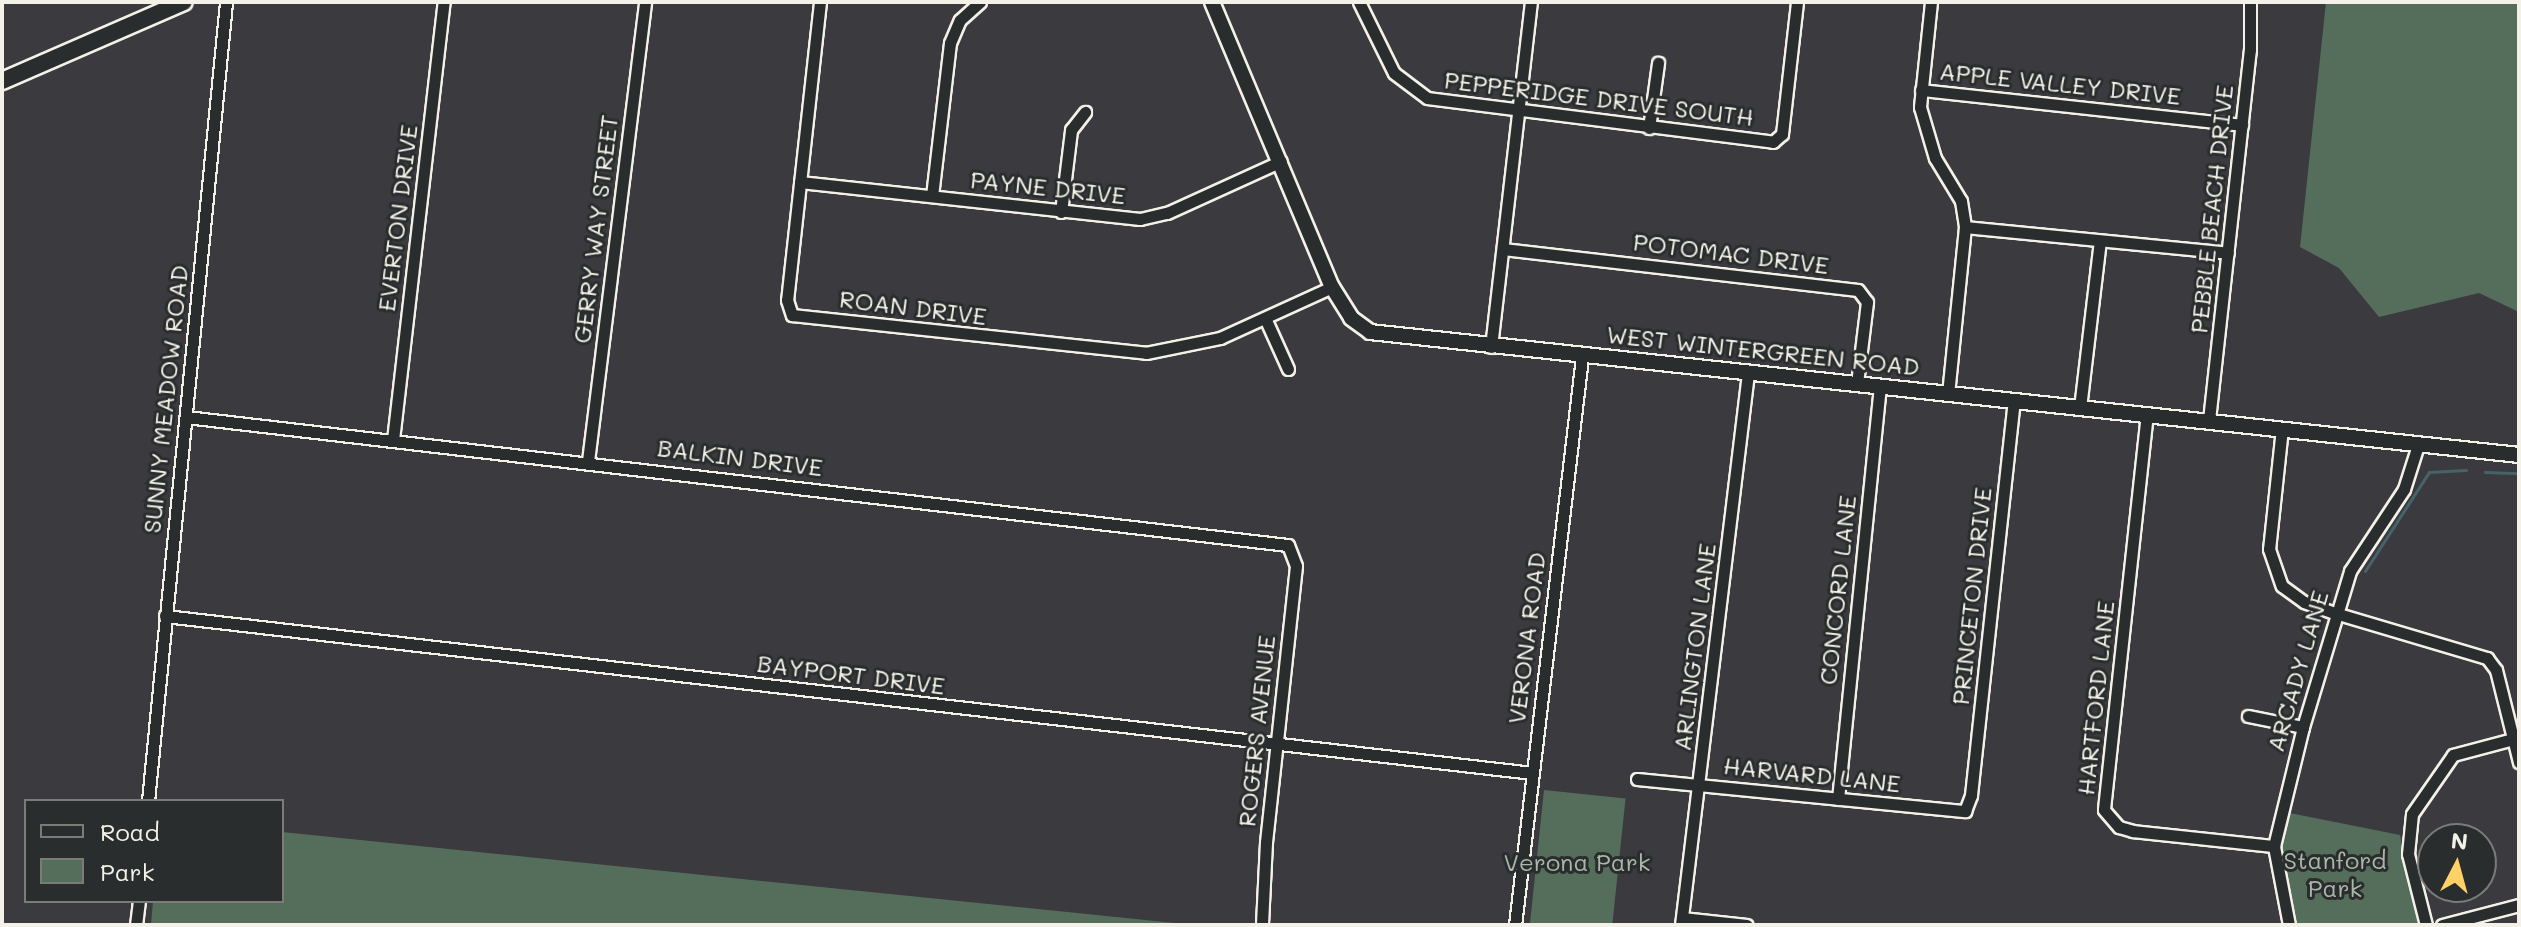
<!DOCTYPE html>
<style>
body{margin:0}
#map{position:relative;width:2521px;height:927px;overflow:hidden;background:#3b3a3e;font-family:Mali,sans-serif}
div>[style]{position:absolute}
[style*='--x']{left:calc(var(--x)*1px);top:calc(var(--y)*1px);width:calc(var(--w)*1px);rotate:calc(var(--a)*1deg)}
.green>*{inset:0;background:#556e5b;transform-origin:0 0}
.stream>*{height:3px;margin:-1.5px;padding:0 1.5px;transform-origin:1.5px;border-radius:1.5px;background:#456369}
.roads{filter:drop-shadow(2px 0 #f4f1e8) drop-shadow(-2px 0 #f4f1e8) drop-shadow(0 2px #f4f1e8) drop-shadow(0 -2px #f4f1e8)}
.minor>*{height:11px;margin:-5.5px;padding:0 5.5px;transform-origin:5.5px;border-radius:5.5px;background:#2a2d2e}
.tertiary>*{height:14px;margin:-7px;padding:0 7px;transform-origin:7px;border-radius:7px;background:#2a2d2e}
.secondary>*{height:16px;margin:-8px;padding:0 8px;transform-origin:8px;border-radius:8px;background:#2a2d2e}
span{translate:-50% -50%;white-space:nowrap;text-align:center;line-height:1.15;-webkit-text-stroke:6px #2a2d2e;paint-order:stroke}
.street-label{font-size:24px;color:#f4f1e8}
.park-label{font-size:24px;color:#acb6a9}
.frame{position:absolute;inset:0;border:4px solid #f4f1e8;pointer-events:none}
.legend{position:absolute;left:24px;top:799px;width:260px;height:104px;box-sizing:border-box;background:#2a2d2e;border:2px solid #7b7b78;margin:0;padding:10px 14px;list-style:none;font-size:24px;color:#f4f1e8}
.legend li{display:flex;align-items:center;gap:16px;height:40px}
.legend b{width:40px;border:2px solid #7b7b78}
.north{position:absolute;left:2417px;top:823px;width:80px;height:80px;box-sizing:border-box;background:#2a2d2e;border:2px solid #7b7b78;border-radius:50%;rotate:6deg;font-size:22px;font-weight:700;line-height:32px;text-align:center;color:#f4f1e8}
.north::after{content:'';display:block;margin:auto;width:28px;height:36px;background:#ffd166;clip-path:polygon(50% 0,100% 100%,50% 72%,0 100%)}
</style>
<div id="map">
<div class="green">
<div style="clip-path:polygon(2326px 2px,2519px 2px,2519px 312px,2479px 293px,2379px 317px,2339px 268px,2300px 247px)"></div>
<div style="left:1544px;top:790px;width:82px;height:136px;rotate:6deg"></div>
<div style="clip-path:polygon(2285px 812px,2400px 835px,2418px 925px,2294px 925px,2280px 858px)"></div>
<div style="clip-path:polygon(282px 832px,1194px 925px,151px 925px,153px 901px,282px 901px)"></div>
</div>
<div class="stream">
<div style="--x:2485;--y:472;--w:34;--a:2"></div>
<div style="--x:2365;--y:571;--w:118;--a:-57.1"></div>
<div style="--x:2429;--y:472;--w:37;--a:-3"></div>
</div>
<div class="roads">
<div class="minor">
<div style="--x:820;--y:2;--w:300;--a:96.3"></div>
<div style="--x:787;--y:300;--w:16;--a:72"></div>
<div style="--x:792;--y:315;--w:356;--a:6.1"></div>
<div style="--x:1146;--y:353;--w:76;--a:-11.5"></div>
<div style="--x:1220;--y:338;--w:123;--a:-24.5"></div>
<div style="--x:1359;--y:2;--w:79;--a:63.8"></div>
<div style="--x:1394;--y:73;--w:41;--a:37.1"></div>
<div style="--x:1427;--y:98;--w:349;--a:7.2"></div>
<div style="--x:1773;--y:142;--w:12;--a:-42"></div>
<div style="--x:1782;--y:134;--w:133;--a:-83.5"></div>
<div style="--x:1931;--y:2;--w:106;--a:96"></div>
<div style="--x:1920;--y:107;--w:53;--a:73.6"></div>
<div style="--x:1935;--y:158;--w:50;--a:58.8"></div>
<div style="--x:1961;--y:201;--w:26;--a:81"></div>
<div style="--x:1965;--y:227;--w:167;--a:95.8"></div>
<div style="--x:1921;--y:90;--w:323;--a:6.2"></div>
<div style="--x:1649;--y:128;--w:66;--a:-82.1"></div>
<div style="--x:800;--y:182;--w:342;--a:6.2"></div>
<div style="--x:1140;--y:219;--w:28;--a:-13"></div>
<div style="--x:1167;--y:213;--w:125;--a:-24.5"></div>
<div style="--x:932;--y:196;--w:154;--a:-83.3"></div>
<div style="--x:950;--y:43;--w:25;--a:-67"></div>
<div style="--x:960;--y:20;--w:27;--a:-42"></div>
<div style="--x:1061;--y:212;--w:83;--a:-83"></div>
<div style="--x:1071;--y:130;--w:23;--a:-52"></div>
<div style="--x:1965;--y:227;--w:264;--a:5.6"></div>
<div style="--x:1503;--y:249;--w:357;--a:6.6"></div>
<div style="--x:1858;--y:290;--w:15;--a:53"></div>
<div style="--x:1867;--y:302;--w:82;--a:97"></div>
<div style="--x:1265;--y:318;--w:56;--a:65.7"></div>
<div style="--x:1491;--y:347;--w:347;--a:-83.4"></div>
<div style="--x:2080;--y:408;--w:168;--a:-83.2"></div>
<div style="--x:2147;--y:413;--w:399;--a:96.2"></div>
<div style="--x:2104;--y:810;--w:23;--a:49"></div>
<div style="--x:2119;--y:827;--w:15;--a:16"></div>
<div style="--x:2133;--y:831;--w:142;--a:6.1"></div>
<div style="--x:186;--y:417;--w:1109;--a:6.63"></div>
<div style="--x:1288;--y:545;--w:22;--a:69"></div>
<div style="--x:1296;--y:566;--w:278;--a:96.2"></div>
<div style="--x:1266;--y:842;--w:83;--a:92.8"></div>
<div style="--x:2209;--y:420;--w:372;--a:-83.7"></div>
<div style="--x:2250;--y:50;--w:48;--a:-90"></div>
<div style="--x:2282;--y:428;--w:122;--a:96.1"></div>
<div style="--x:2269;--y:549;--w:39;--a:71"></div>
<div style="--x:2282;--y:586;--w:27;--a:36"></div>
<div style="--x:2304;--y:602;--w:33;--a:20"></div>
<div style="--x:2335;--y:613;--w:159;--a:16.5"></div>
<div style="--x:2487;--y:658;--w:15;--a:53"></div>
<div style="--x:2496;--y:670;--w:95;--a:76"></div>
<div style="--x:393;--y:440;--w:441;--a:-83.4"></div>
<div style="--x:588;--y:461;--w:463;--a:-82.9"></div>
<div style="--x:165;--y:616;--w:1376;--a:6.55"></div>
<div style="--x:2248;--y:716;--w:56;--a:11.3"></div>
<div style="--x:1637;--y:779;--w:330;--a:5.6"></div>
<div style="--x:1965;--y:811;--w:17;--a:-69"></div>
<div style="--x:1971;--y:795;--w:396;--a:-83.8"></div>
<div style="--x:1838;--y:799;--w:416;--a:-84.2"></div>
<div style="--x:148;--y:801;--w:803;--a:-84.42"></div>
<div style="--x:1682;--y:918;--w:65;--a:6.1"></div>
<div style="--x:136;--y:925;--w:24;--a:-83"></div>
<div style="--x:1515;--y:925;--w:572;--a:-83.27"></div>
<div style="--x:1681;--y:925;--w:556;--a:-83.08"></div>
<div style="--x:2289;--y:925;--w:80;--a:-100.8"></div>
<div style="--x:2274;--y:846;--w:122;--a:-76.3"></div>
<div style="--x:2303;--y:727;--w:163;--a:-73.2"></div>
<div style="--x:2350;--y:571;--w:98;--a:-56.6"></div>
<div style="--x:2404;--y:489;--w:46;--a:-72.3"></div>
<div style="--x:2426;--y:925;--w:73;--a:-104.2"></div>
<div style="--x:2408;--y:854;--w:40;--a:-84.3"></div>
<div style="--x:2412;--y:814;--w:72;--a:-55.2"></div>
<div style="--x:2453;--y:755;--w:62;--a:-14.9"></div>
<div style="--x:2442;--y:925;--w:80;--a:-14.6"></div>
</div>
<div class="tertiary">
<div style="--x:1212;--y:2;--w:309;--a:67.2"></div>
<div style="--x:1332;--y:287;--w:36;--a:58"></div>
<div style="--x:1351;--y:318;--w:24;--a:36"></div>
<div style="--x:1370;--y:332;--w:1156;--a:6.11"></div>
</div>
<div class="secondary">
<div style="--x:2;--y:81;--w:198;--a:-23.5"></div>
</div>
</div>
<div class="street-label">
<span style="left:2060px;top:83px;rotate:6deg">APPLE VALLEY DRIVE</span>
<span style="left:1599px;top:98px;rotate:7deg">PEPPERIDGE DRIVE SOUTH</span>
<span style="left:1048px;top:187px;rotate:6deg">PAYNE DRIVE</span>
<span style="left:2211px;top:209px;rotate:-84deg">PEBBLE BEACH DRIVE</span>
<span style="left:397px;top:218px;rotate:-83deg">EVERTON DRIVE</span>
<span style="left:595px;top:229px;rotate:-83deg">GERRY WAY STREET</span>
<span style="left:1731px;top:253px;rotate:7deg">POTOMAC DRIVE</span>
<span style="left:913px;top:307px;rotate:7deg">ROAN DRIVE</span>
<span style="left:1763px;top:350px;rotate:6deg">WEST WINTERGREEN ROAD</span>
<span style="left:165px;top:399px;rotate:-84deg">SUNNY MEADOW ROAD</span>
<span style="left:740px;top:457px;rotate:7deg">BALKIN DRIVE</span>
<span style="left:1837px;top:590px;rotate:-84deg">CONCORD LANE</span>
<span style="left:1971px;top:596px;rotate:-84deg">PRINCETON DRIVE</span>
<span style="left:1526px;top:638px;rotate:-83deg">VERONA ROAD</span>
<span style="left:1694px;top:647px;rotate:-83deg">ARLINGTON LANE</span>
<span style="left:2297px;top:671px;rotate:-74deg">ARCADY LANE</span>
<span style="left:851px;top:674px;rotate:7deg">BAYPORT DRIVE</span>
<span style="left:2095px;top:698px;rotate:-84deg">HARTFORD LANE</span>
<span style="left:1256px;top:731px;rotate:-84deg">ROGERS AVENUE</span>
<span style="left:1812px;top:774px;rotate:6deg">HARVARD LANE</span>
</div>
<div class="park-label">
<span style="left:2335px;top:874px">Stanford<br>Park</span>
<span style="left:1577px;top:862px">Verona Park</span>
</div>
<div class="frame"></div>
<ul class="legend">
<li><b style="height:10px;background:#2a2d2e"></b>Road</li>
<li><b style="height:22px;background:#556e5b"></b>Park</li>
</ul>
<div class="north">N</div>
</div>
